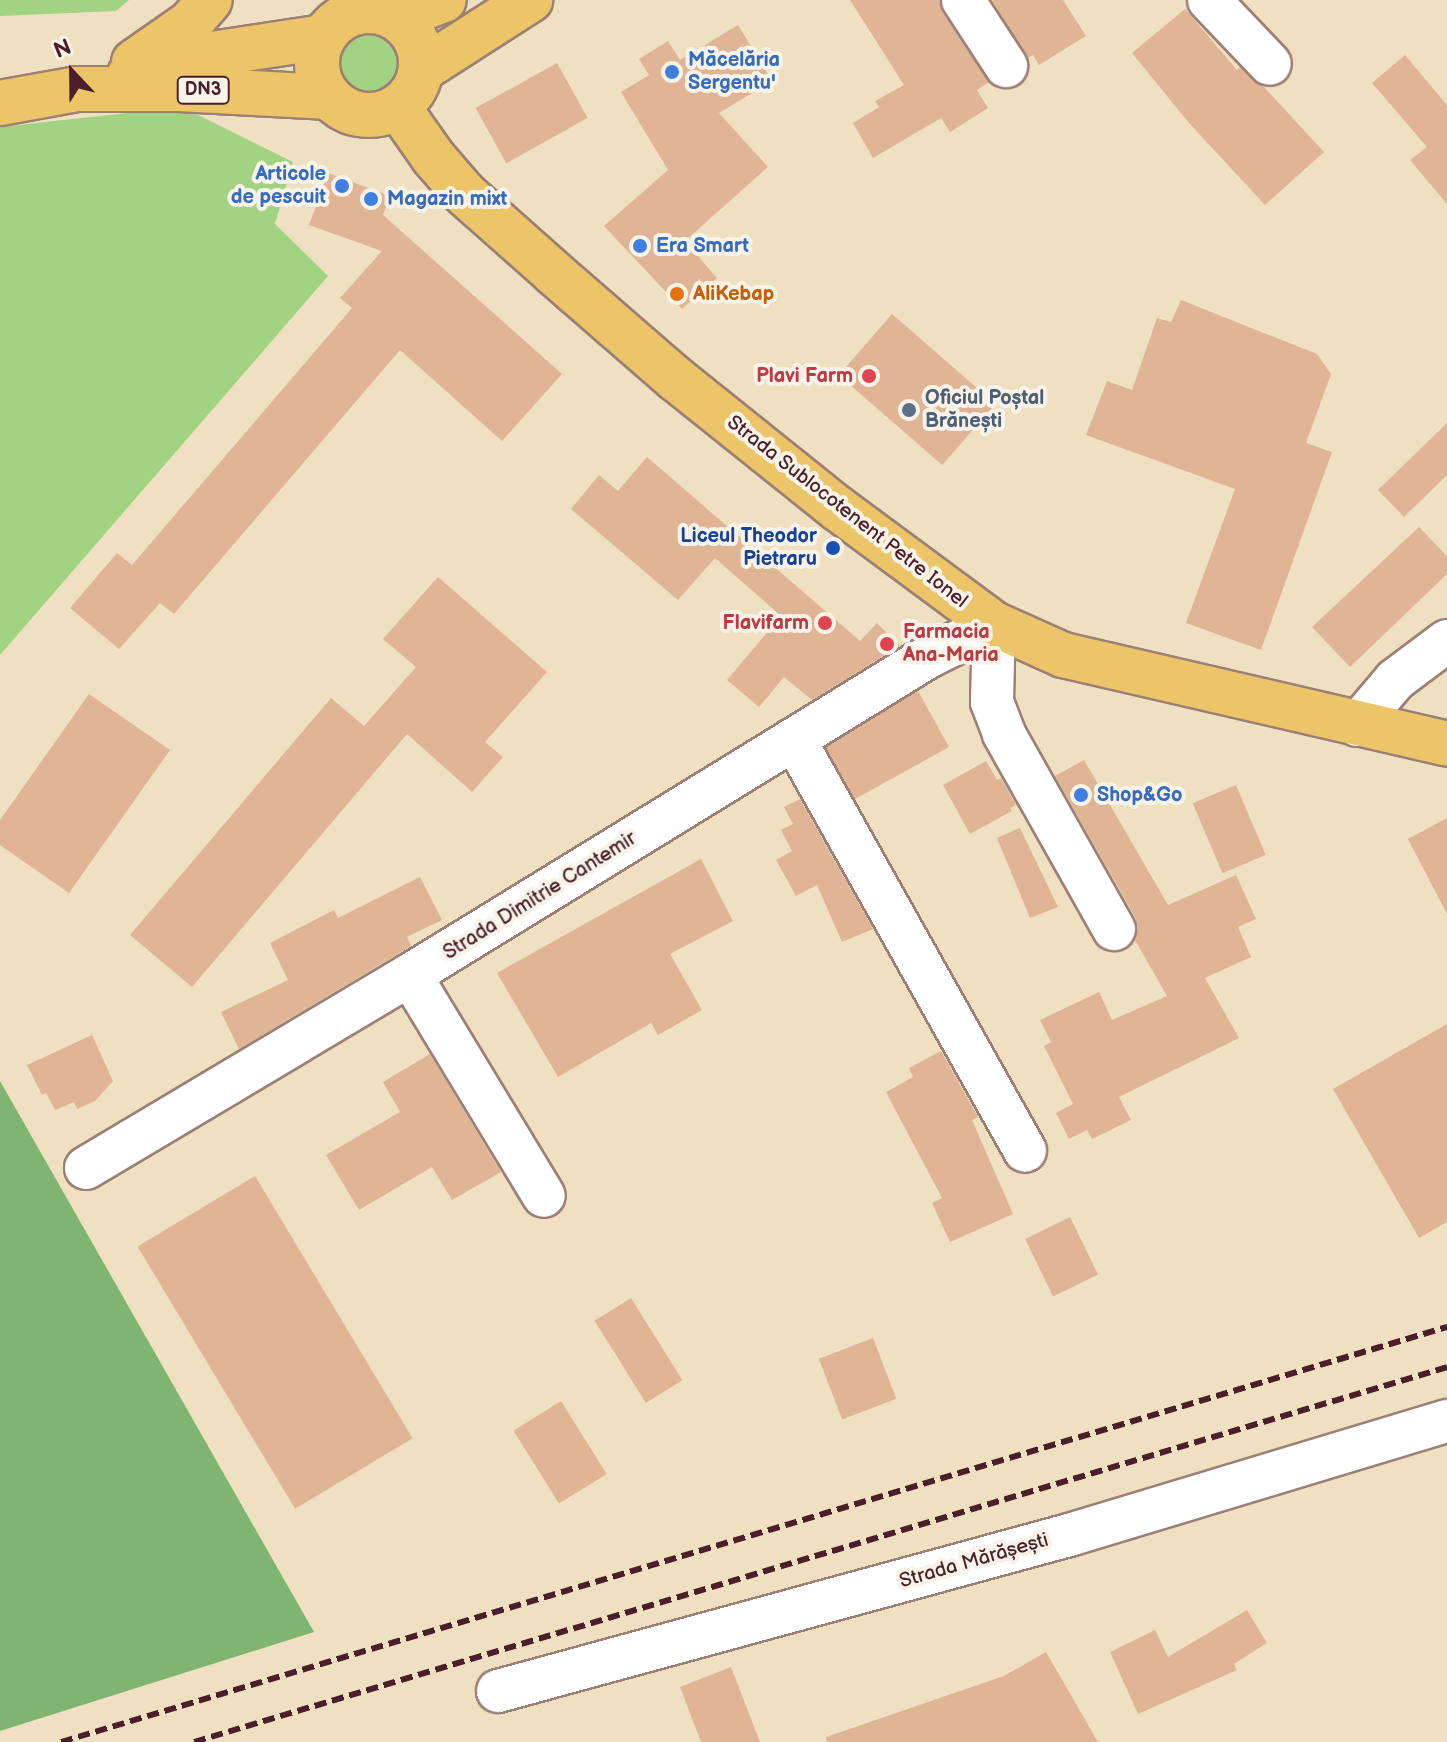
<!DOCTYPE html>
<meta charset="utf-8">
<style>
body{margin:0}
#map{position:relative;width:1447px;height:1742px;overflow:hidden;background:#eee0c0;font-family:"Balsamiq Sans",sans-serif}
div>[style]{position:absolute}
[style*='--x']{left:calc(var(--x)*1px);top:calc(var(--y)*1px);width:calc(var(--w)*1px);rotate:calc(var(--a)*1deg)}
.green>*{inset:0;background:#a1d383}
.round{border-radius:50%}
.forest>*{inset:0;background:#80b571}
.building>*{inset:0;background:#e0b596;transform-origin:0 0}
.roads{filter:drop-shadow(2px 0 #9c8076) drop-shadow(-2px 0 #9c8076) drop-shadow(0 2px #9c8076) drop-shadow(0 -2px #9c8076)}
.minor>*{height:42px;margin:-21px;padding:0 21px;transform-origin:21px;border-radius:21px;background:#fff}
.major>*{height:44px;margin:-22px;padding:0 22px;transform-origin:22px;border-radius:22px;background:#edc569}
.major>.ring{margin:-22px;padding:0;box-sizing:content-box;background:none;border:44px solid #edc569;border-radius:50%}
.rail>*{height:6px;margin-top:-3px;transform-origin:0;background:repeating-linear-gradient(90deg,#4a1f2b 0 12px,transparent 0 18px)}
.dots>*{width:22px;height:22px;translate:-50% -50%;box-sizing:border-box;border:4px solid #f7f3e8;border-radius:50%}
span{translate:-50% -50%;white-space:nowrap;text-align:center;line-height:1.15;-webkit-text-stroke:8px #f7f3e8;paint-order:stroke}
.shield-label span{padding:2px 6px;background:#f7f3e8;border:2px solid;border-radius:6px;-webkit-text-stroke-width:0}
.shield-label{font-size:18px;color:#4a1f2b;font-weight:700}
.shop-label{font-size:20px;color:#366cbe;font-weight:700}
.left{translate:0 -50%;text-align:left}
.right{translate:-100% -50%;text-align:right}
.food-label{font-size:20px;color:#c56008;font-weight:700}
.health-label{font-size:20px;color:#be3a42;font-weight:700}
.service-label{font-size:20px;color:#4e5e75;font-weight:700}
.street-label{font-size:20px;color:#4a1f2b}
.transit-label{font-size:20px;color:#164399;font-weight:700}
.north{position:absolute;left:32px;top:32px;width:80px;height:80px;-webkit-text-stroke:6px #f7f3e8;paint-order:stroke;rotate:338deg;font-size:22px;font-weight:700;line-height:32px;text-align:center;color:#4a1f2b}
.north::after{content:'';display:block;margin:auto;width:28px;height:36px;background:#4a1f2b;clip-path:polygon(50% 0,100% 100%,50% 72%,0 100%)}
</style>
<div id="map">
<div class="green">
<div style="clip-path:polygon(0 0,129px 0,116px 11px,0 16px)"></div>
<div class="round" style="left:332px;top:26px;width:74px;height:74px"></div>
<div style="clip-path:polygon(182px 107px,293px 162px,275px 224px,328px 276px,0 655px,0 127px)"></div>
</div>
<div class="forest">
<div style="clip-path:polygon(0 1081px,314px 1632px,0 1731px)"></div>
</div>
<div class="building">
<div style="clip-path:polygon(850px 0,939px 0,943px 13px,989px 82px,977px 90px,988px 108px,950px 132px,941px 118px,873px 158px,853px 123px,879px 107px,875px 101px,904px 85px)"></div>
<div style="clip-path:polygon(992px 0,1063px 0,1086px 36px,1039px 65px,1033px 55px,1028px 58px)"></div>
<div style="clip-path:polygon(1185px 9px,1237px 70px,1240px 67px,1264px 87px,1324px 152px,1265px 205px,1189px 123px,1132px 53px)"></div>
<div style="clip-path:polygon(738px 25px,772px 81px,719px 113px,768px 167px,685px 241px,717px 278px,682px 309px,604px 226px,668px 170px,621px 92px,649px 75px,639px 59px,668px 41px,680px 60px)"></div>
<div style="clip-path:polygon(1405px 55px,1447px 105px,1447px 204px,1410px 160px,1427px 147px,1372px 83px)"></div>
<div style="left:557px;top:63px;width:63px;height:93px;rotate:61deg"></div>
<div style="clip-path:polygon(328px 173px,390px 196px,383px 215px,562px 374px,502px 441px,400px 350px,174px 614px,160px 603px,119px 649px,70px 608px,117px 553px,132px 565px,352px 308px,340px 298px,382px 251px,309px 225px)"></div>
<div style="clip-path:polygon(1181px 300px,1317px 354px,1331px 374px,1306px 443px,1332px 452px,1261px 650px,1186px 623px,1235px 489px,1086px 435px,1107px 381px,1132px 390px,1157px 318px,1171px 322px)"></div>
<div style="left:892px;top:314px;width:137px;height:81px;rotate:41deg"></div>
<div style="clip-path:polygon(1447px 423px,1447px 475px,1404px 517px,1378px 490px)"></div>
<div style="clip-path:polygon(647px 457px,860px 641px,877px 623px,900px 646px,812px 700px,784px 677px,759px 707px,727px 680px,781px 616px,715px 558px,678px 600px,571px 509px,599px 475px,618px 491px)"></div>
<div style="clip-path:polygon(1419px 527px,1447px 556px,1447px 574px,1350px 667px,1312px 627px)"></div>
<div style="clip-path:polygon(438px 577px,547px 672px,485px 742px,503px 757px,472px 792px,407px 734px,192px 987px,130px 935px,331px 698px,364px 726px,416px 667px,383px 639px)"></div>
<div style="left:918px;top:691px;width:64px;height:108px;rotate:61deg"></div>
<div style="clip-path:polygon(89px 694px,170px 750px,69px 893px,0 845px,0 820px)"></div>
<div style="clip-path:polygon(1084px 760px,1168px 905px,1236px 875px,1256px 919px,1238px 927px,1251px 957px,1205px 978px,1239px 1038px,1119px 1097px,1131px 1120px,1092px 1139px,1087px 1130px,1069px 1139px,1056px 1113px,1073px 1104px,1044px 1046px,1051px 1042px,1040px 1020px,1099px 992px,1112px 1020px,1167px 996px,1135px 940px,1138px 928px,1135px 917px,1055px 776px)"></div>
<div style="clip-path:polygon(986px 761px,997px 780px,1001px 778px,1016px 805px,1010px 808px,1012px 811px,970px 834px,943px 785px)"></div>
<div style="left:1236px;top:785px;width:76px;height:47px;rotate:67deg"></div>
<div style="clip-path:polygon(800px 799px,873px 929px,842px 942px,817px 885px,796px 896px,776px 860px,792px 851px,781px 830px,793px 824px,784px 807px)"></div>
<div style="clip-path:polygon(1447px 818px,1447px 914px,1408px 839px)"></div>
<div style="clip-path:polygon(1020px 828px,1058px 907px,1030px 918px,997px 838px)"></div>
<div style="clip-path:polygon(701px 859px,733px 921px,670px 954px,702px 1010px,658px 1035px,651px 1023px,558px 1077px,497px 973px)"></div>
<div style="clip-path:polygon(420px 877px,442px 920px,407px 937px,411px 946px,239px 1049px,221px 1012px,288px 980px,270px 943px,334px 910px,338px 918px)"></div>
<div style="clip-path:polygon(1447px 1024px,1447px 1222px,1419px 1238px,1333px 1089px)"></div>
<div style="clip-path:polygon(92px 1035px,113px 1081px,95px 1101px,77px 1109px,74px 1102px,55px 1110px,46px 1093px,42px 1095px,27px 1065px)"></div>
<div style="clip-path:polygon(941px 1051px,978px 1117px,972px 1120px,1013px 1214px,950px 1242px,932px 1203px,942px 1198px,886px 1092px,913px 1077px,909px 1068px)"></div>
<div style="clip-path:polygon(430px 1054px,501px 1172px,452px 1200px,432px 1167px,359px 1210px,326px 1155px,400px 1112px,383px 1082px)"></div>
<div style="left:255px;top:1176px;width:306px;height:137px;rotate:59deg"></div>
<div style="left:1070px;top:1217px;width:64px;height:50px;rotate:64deg"></div>
<div style="left:631px;top:1298px;width:97px;height:43px;rotate:58deg"></div>
<div style="left:873px;top:1338px;width:65px;height:58px;rotate:69deg"></div>
<div style="left:561px;top:1401px;width:86px;height:56px;rotate:58deg"></div>
<div style="clip-path:polygon(1247px 1610px,1267px 1643px,1234px 1664px,1237px 1670px,1138px 1714px,1110px 1652px,1155px 1630px,1168px 1657px)"></div>
<div style="clip-path:polygon(1046px 1652px,1098px 1742px,827px 1742px,826px 1737px,1004px 1676px)"></div>
<div style="clip-path:polygon(731px 1667px,760px 1742px,701px 1742px,680px 1687px)"></div>
</div>
<div class="roads">
<div class="minor">
<div style="--x:963;--y:0;--w:79;--a:56.9"></div>
<div style="--x:1209;--y:0;--w:88;--a:46.4"></div>
<div style="--x:1357;--y:725;--w:59;--a:-49.8"></div>
<div style="--x:1395;--y:680;--w:65;--a:-36.9"></div>
<div style="--x:794;--y:739;--w:472;--a:60.7"></div>
<div style="--x:410;--y:975;--w:258;--a:58.8"></div>
<div style="--x:86;--y:1168;--w:377;--a:-30.8"></div>
<div style="--x:410;--y:975;--w:608;--a:-31.55"></div>
<div style="--x:928;--y:657;--w:74;--a:-26.6"></div>
<div style="--x:994;--y:624;--w:78;--a:91.5"></div>
<div style="--x:992;--y:702;--w:34;--a:69"></div>
<div style="--x:1004;--y:734;--w:224;--a:60.6"></div>
<div style="--x:498;--y:1691;--w:592;--a:-15.28"></div>
<div style="--x:1069;--y:1535;--w:395;--a:-16.8"></div>
</div>
<div class="major">
<div class="ring" style="left:317px;top:11px;width:60px;height:60px"></div>
<div style="--x:397;--y:18;--w:50;--a:-21"></div>
<div style="--x:134;--y:62;--w:68;--a:-34.9"></div>
<div style="--x:190;--y:23;--w:30;--a:-49"></div>
<div style="--x:421;--y:70;--w:130;--a:-32.7"></div>
<div style="--x:130;--y:74;--w:51;--a:-17"></div>
<div style="--x:179;--y:59;--w:146;--a:-8.7"></div>
<div style="--x:0;--y:103;--w:78;--a:-10.3"></div>
<div style="--x:77;--y:89;--w:102;--a:0"></div>
<div style="--x:179;--y:89;--w:150;--a:3.1"></div>
<div style="--x:398;--y:107;--w:61;--a:55"></div>
<div style="--x:433;--y:157;--w:49;--a:49.1"></div>
<div style="--x:465;--y:194;--w:120;--a:41.6"></div>
<div style="--x:555;--y:274;--w:160;--a:41"></div>
<div style="--x:676;--y:379;--w:206;--a:38.7"></div>
<div style="--x:837;--y:508;--w:195;--a:36.5"></div>
<div style="--x:994;--y:624;--w:76;--a:24.2"></div>
<div style="--x:1063;--y:655;--w:394;--a:13"></div>
</div>
</div>
<div class="rail">
<div style="--x:61;--y:1742;--w:1447;--a:-16.67"></div>
<div style="--x:194;--y:1742;--w:1308;--a:-16.66"></div>
</div>
<div class="dots">
<div style="left:672px;top:72px;background:#3f7fe0"></div>
<div style="left:342px;top:186px;background:#3f7fe0"></div>
<div style="left:371px;top:199px;background:#3f7fe0"></div>
<div style="left:640px;top:246px;background:#3f7fe0"></div>
<div style="left:677px;top:294px;background:#e8710a"></div>
<div style="left:869px;top:376px;background:#e0444e"></div>
<div style="left:909px;top:410px;background:#5c6f8a"></div>
<div style="left:833px;top:548px;background:#1a4fb4"></div>
<div style="left:825px;top:623px;background:#e0444e"></div>
<div style="left:887px;top:644px;background:#e0444e"></div>
<div style="left:1081px;top:795px;background:#3f7fe0"></div>
</div>
<div class="shield-label">
<span style="left:203px;top:90px">DN3</span>
</div>
<div class="shop-label">
<span class="left" style="left:688px;top:72px">Măcelăria<br>Sergentu'</span>
<span class="right" style="left:326px;top:186px">Articole<br>de pescuit</span>
<span class="left" style="left:387px;top:199px">Magazin mixt</span>
<span class="left" style="left:656px;top:246px">Era Smart</span>
<span class="left" style="left:1097px;top:795px">Shop&amp;Go</span>
</div>
<div class="food-label">
<span class="left" style="left:693px;top:294px">AliKebap</span>
</div>
<div class="health-label">
<span class="right" style="left:853px;top:376px">Plavi Farm</span>
<span class="right" style="left:809px;top:623px">Flavifarm</span>
<span class="left" style="left:903px;top:644px">Farmacia<br>Ana-Maria</span>
</div>
<div class="service-label">
<span class="left" style="left:925px;top:410px">Oficiul Poștal<br>Brănești</span>
</div>
<div class="street-label">
<span style="left:847px;top:512px;rotate:38deg">Strada Sublocotenent Petre Ionel</span>
<span style="left:540px;top:896px;rotate:-32deg">Strada Dimitrie Cantemir</span>
<span style="left:974px;top:1561px;rotate:-16deg">Strada Mărășești</span>
</div>
<div class="transit-label">
<span class="right" style="left:817px;top:548px">Liceul Theodor<br>Pietraru</span>
</div>
<div class="north">N</div>
</div>
